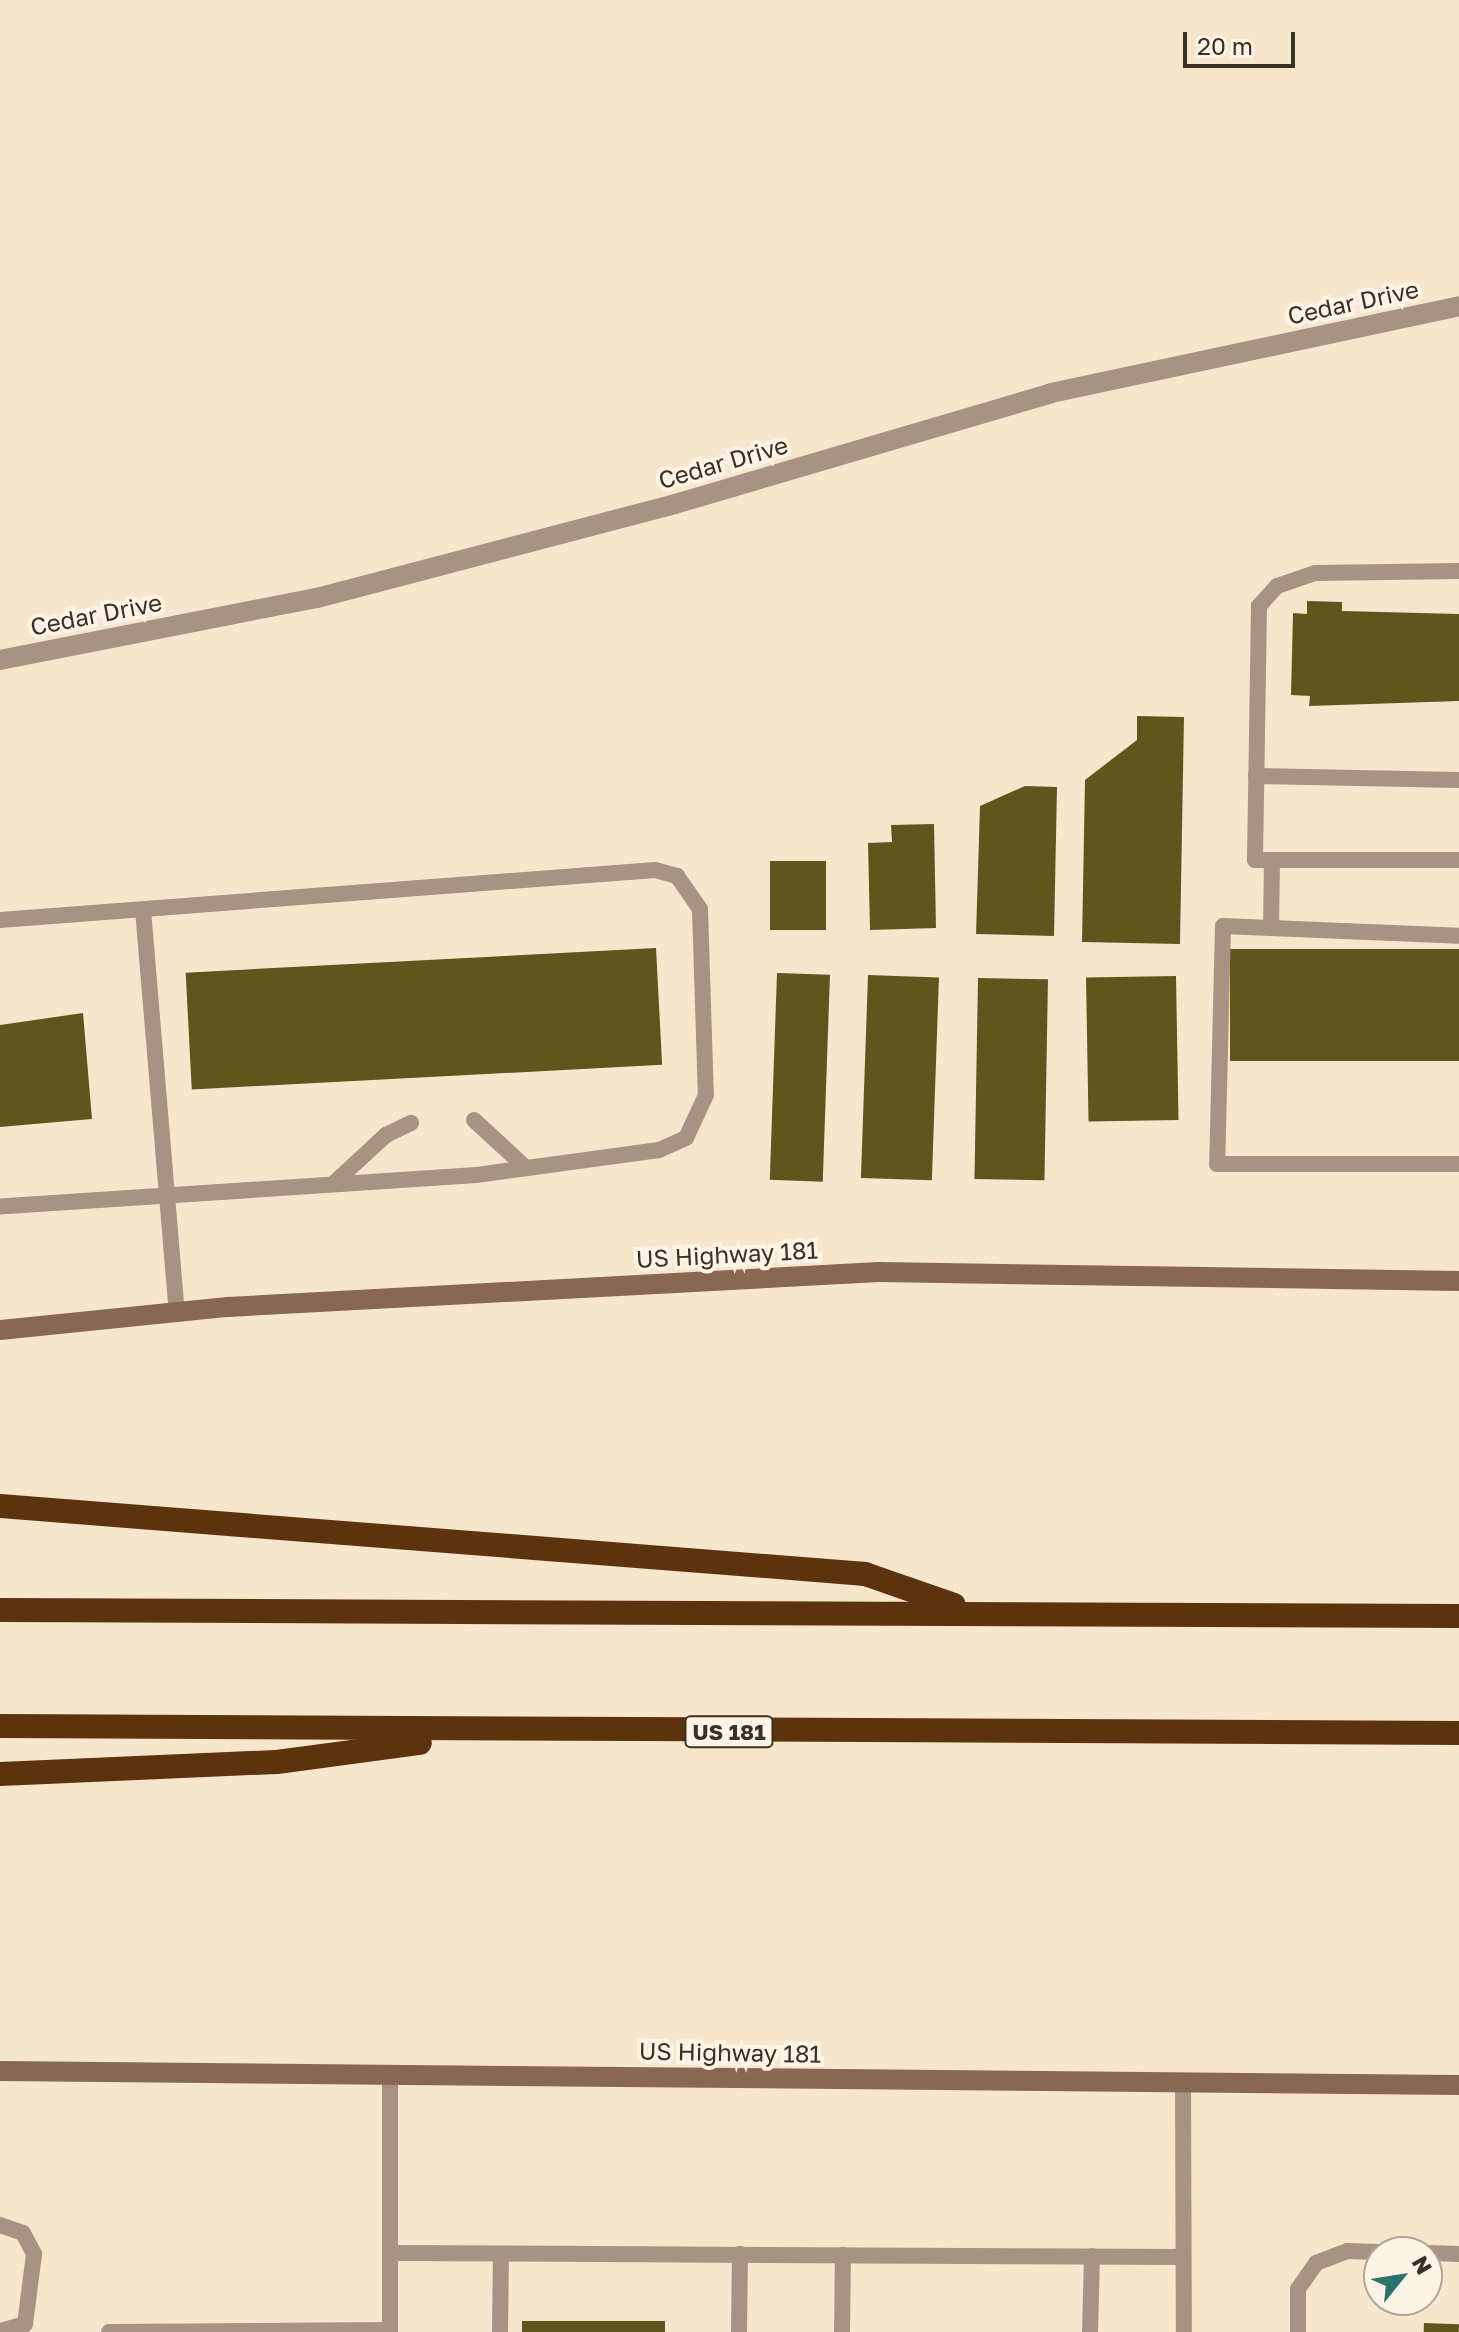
<!DOCTYPE html>
<style>
body{margin:0}
#map{position:relative;width:1459px;height:2332px;overflow:hidden;background:#f6e6cc;font-family:"Golos Text",sans-serif}
div>[style]{position:absolute}
[style*='--x']{left:calc(var(--x)*1px);top:calc(var(--y)*1px);width:calc(var(--w)*1px);rotate:calc(var(--a)*1deg)}
.building>*{inset:0;background:#60561d;transform-origin:0 0}
.lane>*{height:16px;margin:-8px;padding:0 8px;transform-origin:8px;border-radius:8px;background:#a89283}
.street>*{height:20px;margin:-10px;padding:0 10px;transform-origin:10px;border-radius:10px;background:#a89283}
.secondary>*{height:20px;margin:-10px;padding:0 10px;transform-origin:10px;border-radius:10px;background:#886852}
.highway>*{height:24px;margin:-12px;padding:0 12px;transform-origin:12px;border-radius:12px;background:#5c320f}
span{translate:-50% -50%;white-space:nowrap;text-align:center;line-height:1.15;-webkit-text-stroke:8px #fef4e5;paint-order:stroke}
.shield-label span{padding:2px 6px;background:#fef4e5;border:2px solid;border-radius:6px;-webkit-text-stroke-width:0}
.shield-label{font-size:22px;color:#373127;font-weight:700}
.street-label{font-size:24px;color:#373127}
.north{position:absolute;left:1363px;top:2236px;width:80px;height:80px;box-sizing:border-box;background:#fef4e5;border:2px solid #aea699;border-radius:50%;rotate:60deg;font-size:22px;font-weight:700;line-height:32px;text-align:center;color:#373127}
.north::after{content:'';display:block;margin:auto;width:28px;height:36px;background:#2b746e;clip-path:polygon(50% 0,100% 100%,50% 72%,0 100%)}
.scale{position:absolute;left:1183px;top:32px;width:112px;height:36px;box-sizing:border-box;border:4px solid #373127;border-top:0;padding-left:10px;font-size:24px;line-height:28px;white-space:nowrap;color:#373127;-webkit-text-stroke:6px #fef4e5;paint-order:stroke}
</style>
<div id="map">
<div class="building">
<div style="clip-path:polygon(1307px 601px,1342px 602px,1342px 611px,1459px 614px,1459px 701px,1309px 706px,1310px 696px,1291px 695px,1293px 613px,1307px 614px)"></div>
<div style="clip-path:polygon(1137px 716px,1184px 717px,1180px 944px,1082px 942px,1085px 780px,1137px 740px)"></div>
<div style="clip-path:polygon(1025px 786px,1057px 787px,1054px 936px,976px 934px,980px 806px)"></div>
<div style="clip-path:polygon(934px 824px,936px 928px,870px 930px,868px 843px,892px 842px,891px 825px)"></div>
<div style="left:770px;top:861px;width:56px;height:69px"></div>
<div style="left:656px;top:948px;width:117px;height:471px;rotate:87deg"></div>
<div style="left:1459px;top:949px;width:112px;height:229px;rotate:90deg"></div>
<div style="left:777px;top:973px;width:53px;height:207px;rotate:2deg"></div>
<div style="left:868px;top:975px;width:71px;height:203px;rotate:2deg"></div>
<div style="left:1176px;top:976px;width:144px;height:90px;rotate:89deg"></div>
<div style="left:978px;top:978px;width:70px;height:201px;rotate:1deg"></div>
<div style="clip-path:polygon(83px 1013px,92px 1119px,0 1127px,0 1025px)"></div>
<div style="left:522px;top:2321px;width:143px;height:11px"></div>
<div style="left:1424px;top:2323px;width:35px;height:9px;rotate:2deg"></div>
</div>
<div class="lane">
<div style="--x:1459;--y:571;--w:144;--a:179.2"></div>
<div style="--x:1315;--y:573;--w:40;--a:161.1"></div>
<div style="--x:1277;--y:586;--w:27;--a:132"></div>
<div style="--x:1259;--y:606;--w:254;--a:90.9"></div>
<div style="--x:1255;--y:860;--w:204;--a:0"></div>
<div style="--x:1256;--y:776;--w:203;--a:1.1"></div>
<div style="--x:1272;--y:860;--w:68;--a:90.8"></div>
<div style="--x:1271;--y:928;--w:48;--a:-177.6"></div>
<div style="--x:1223;--y:926;--w:238;--a:91.4"></div>
<div style="--x:1217;--y:1164;--w:242;--a:0"></div>
<div style="--x:143;--y:910;--w:403;--a:85.2"></div>
<div style="--x:0;--y:920;--w:657;--a:-4.37"></div>
<div style="--x:655;--y:870;--w:23;--a:15"></div>
<div style="--x:677;--y:876;--w:40;--a:55.1"></div>
<div style="--x:700;--y:909;--w:186;--a:88.2"></div>
<div style="--x:706;--y:1095;--w:47;--a:114.9"></div>
<div style="--x:686;--y:1138;--w:30;--a:156"></div>
<div style="--x:659;--y:1150;--w:185;--a:172.2"></div>
<div style="--x:476;--y:1175;--w:477;--a:176.2"></div>
<div style="--x:1271;--y:928;--w:188;--a:2.4"></div>
<div style="--x:474;--y:1120;--w:71;--a:42.7"></div>
<div style="--x:333;--y:1184;--w:72;--a:-42.8"></div>
<div style="--x:386;--y:1135;--w:28;--a:-26"></div>
<div style="--x:1183;--y:2083;--w:249;--a:89.8"></div>
<div style="--x:0;--y:2225;--w:24;--a:19"></div>
<div style="--x:23;--y:2233;--w:24;--a:62"></div>
<div style="--x:34;--y:2254;--w:71;--a:97.3"></div>
<div style="--x:25;--y:2324;--w:26;--a:164"></div>
<div style="--x:390;--y:2253;--w:793;--a:0.29"></div>
<div style="--x:1427;--y:2253;--w:32;--a:2"></div>
<div style="--x:109;--y:2332;--w:281;--a:-0.4"></div>
<div style="--x:390;--y:2332;--w:257;--a:-90"></div>
<div style="--x:500;--y:2332;--w:78;--a:-89.3"></div>
<div style="--x:739;--y:2332;--w:78;--a:-89.3"></div>
<div style="--x:842;--y:2332;--w:77;--a:-89.3"></div>
<div style="--x:1090;--y:2332;--w:76;--a:-88.5"></div>
<div style="--x:1298;--y:2332;--w:43;--a:-90"></div>
<div style="--x:1298;--y:2289;--w:32;--a:-55"></div>
<div style="--x:1316;--y:2263;--w:33;--a:-21"></div>
<div style="--x:1347;--y:2251;--w:32;--a:2"></div>
</div>
<div class="street">
<div style="--x:0;--y:660;--w:323;--a:-11.1"></div>
<div style="--x:317;--y:598;--w:370;--a:-14.7"></div>
<div style="--x:675;--y:504;--w:392;--a:-16.4"></div>
<div style="--x:1051;--y:393;--w:417;--a:-12"></div>
</div>
<div class="secondary">
<div style="--x:0;--y:1330;--w:229;--a:-5.8"></div>
<div style="--x:228;--y:1307;--w:652;--a:-3.08"></div>
<div style="--x:879;--y:1272;--w:580;--a:0.89"></div>
<div style="--x:0;--y:2071;--w:1459;--a:0.55"></div>
</div>
<div class="highway">
<div style="--x:0;--y:1506;--w:868;--a:4.49"></div>
<div style="--x:865;--y:1574;--w:94;--a:19.2"></div>
<div style="--x:0;--y:1610;--w:1459;--a:0.24"></div>
<div style="--x:0;--y:1726;--w:1459;--a:0.27"></div>
<div style="--x:0;--y:1774;--w:277;--a:-2.5"></div>
<div style="--x:277;--y:1762;--w:144;--a:-7.6"></div>
</div>
<div class="shield-label">
<span style="left:729px;top:1732px">US 181</span>
</div>
<div class="street-label">
<span style="left:1353px;top:302px;rotate:-12deg">Cedar Drive</span>
<span style="left:723px;top:462px;rotate:-16deg">Cedar Drive</span>
<span style="left:96px;top:614px;rotate:-11deg">Cedar Drive</span>
<span style="left:727px;top:1254px;rotate:-3deg">US Highway 181</span>
<span style="left:730px;top:2052px;rotate:1deg">US Highway 181</span>
</div>
<div class="north">N</div>
<div class="scale">20 m</div>
</div>
